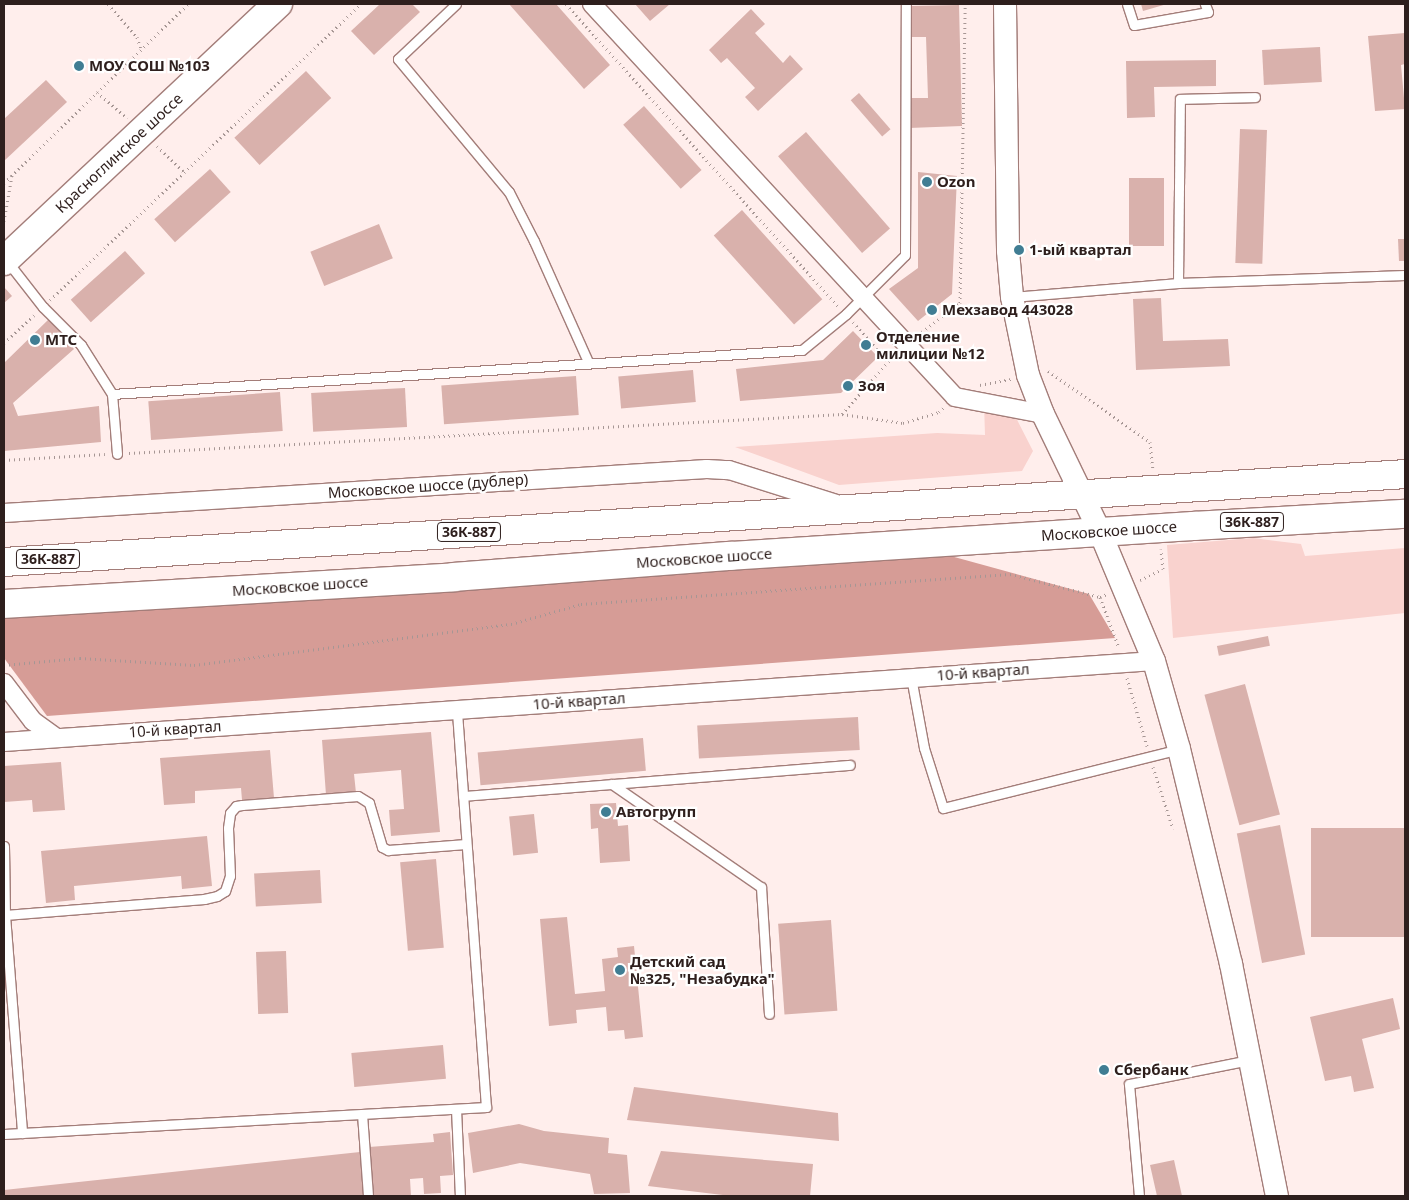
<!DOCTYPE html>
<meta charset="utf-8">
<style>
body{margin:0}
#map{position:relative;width:1409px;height:1200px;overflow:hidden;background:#ffeeec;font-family:"Noto Sans",sans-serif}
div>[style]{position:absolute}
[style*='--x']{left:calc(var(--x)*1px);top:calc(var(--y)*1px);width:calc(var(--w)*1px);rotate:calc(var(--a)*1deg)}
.green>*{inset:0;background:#f9d2ce}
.forest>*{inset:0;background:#d69c96}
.building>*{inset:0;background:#d9b1ac;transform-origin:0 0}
.path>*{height:3px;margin-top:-1.5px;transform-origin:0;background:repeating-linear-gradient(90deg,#a69694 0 1px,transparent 0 5px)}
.roads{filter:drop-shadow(1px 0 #a37d79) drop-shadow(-1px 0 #a37d79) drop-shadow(0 1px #a37d79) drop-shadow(0 -1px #a37d79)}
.service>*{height:9px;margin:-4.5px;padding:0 4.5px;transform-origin:4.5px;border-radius:4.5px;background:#fff}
.minor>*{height:18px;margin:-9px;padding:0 9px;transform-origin:9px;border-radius:9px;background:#fff}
.tertiary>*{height:22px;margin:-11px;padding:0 11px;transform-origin:11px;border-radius:11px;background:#fff}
.primary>*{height:28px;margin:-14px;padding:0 14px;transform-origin:14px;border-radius:14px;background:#fff}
.dots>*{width:14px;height:14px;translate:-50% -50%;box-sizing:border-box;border:2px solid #fff;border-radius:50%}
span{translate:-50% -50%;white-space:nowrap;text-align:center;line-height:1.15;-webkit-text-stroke:4.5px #fff;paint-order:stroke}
.shield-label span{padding:1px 4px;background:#fff;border:1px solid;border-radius:4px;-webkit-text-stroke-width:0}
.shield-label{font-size:14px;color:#2e1f1d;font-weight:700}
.poi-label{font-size:15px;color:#2e1f1d;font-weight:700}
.left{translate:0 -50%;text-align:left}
.street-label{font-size:15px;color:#2e1f1d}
.frame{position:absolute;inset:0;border:5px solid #2e1f1d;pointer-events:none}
</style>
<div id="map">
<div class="green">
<div style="clip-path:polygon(984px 404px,1011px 408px,1033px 451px,1022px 471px,839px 485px,735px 447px,937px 433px,985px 435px)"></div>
<div style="clip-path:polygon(1253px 538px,1301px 544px,1305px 556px,1405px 548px,1405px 613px,1173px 638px,1167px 545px)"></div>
</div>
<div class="forest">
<div style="clip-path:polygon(907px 544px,1089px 594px,1115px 638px,47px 716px,4px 658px,4px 605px)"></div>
</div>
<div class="building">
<div style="clip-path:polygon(380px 4px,412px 4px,420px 12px,374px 55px,351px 31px)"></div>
<div style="clip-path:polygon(509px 4px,556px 4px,610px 65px,584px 89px)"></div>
<div style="clip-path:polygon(635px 4px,670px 4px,650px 21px)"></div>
<div style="clip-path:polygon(1141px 4px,1167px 4px,1143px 11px)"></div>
<div style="clip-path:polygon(959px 5px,962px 126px,909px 128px,908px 98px,928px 98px,926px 37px,911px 37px,910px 6px)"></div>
<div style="clip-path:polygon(751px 9px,765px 24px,755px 33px,783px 63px,790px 55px,803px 69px,758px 111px,745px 97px,755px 88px,727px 58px,721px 63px,709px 50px)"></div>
<div style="clip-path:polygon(1405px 33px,1405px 64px,1401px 65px,1405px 109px,1375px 111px,1368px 36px)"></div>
<div style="left:1320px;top:47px;width:35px;height:58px;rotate:87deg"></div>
<div style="clip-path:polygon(1216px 60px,1216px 86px,1154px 87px,1155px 117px,1127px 118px,1126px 61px)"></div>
<div style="left:306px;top:71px;width:37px;height:98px;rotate:47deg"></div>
<div style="clip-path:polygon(46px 80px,67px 102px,4px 161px,4px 119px)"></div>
<div style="left:859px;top:93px;width:48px;height:11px;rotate:49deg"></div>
<div style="left:644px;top:106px;width:86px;height:28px;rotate:48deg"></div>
<div style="left:1240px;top:129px;width:27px;height:134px;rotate:2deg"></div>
<div style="left:806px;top:132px;width:128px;height:37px;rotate:49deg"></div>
<div style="left:210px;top:169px;width:31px;height:75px;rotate:48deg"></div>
<div style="clip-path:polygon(918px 172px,957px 176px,952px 294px,918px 321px,889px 289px,918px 268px)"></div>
<div style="left:1129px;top:178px;width:35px;height:68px"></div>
<div style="left:742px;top:210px;width:120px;height:38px;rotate:48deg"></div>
<div style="left:379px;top:224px;width:37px;height:74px;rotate:68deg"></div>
<div style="clip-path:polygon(1398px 239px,1405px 239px,1405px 261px,1399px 261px)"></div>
<div style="left:125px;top:251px;width:30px;height:73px;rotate:48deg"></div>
<div style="clip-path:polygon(4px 287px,12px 296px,4px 303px)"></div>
<div style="clip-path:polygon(1161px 298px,1163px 341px,1228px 339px,1230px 366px,1136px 370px,1133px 299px)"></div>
<div style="clip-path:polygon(49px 319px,74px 349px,13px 403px,18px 416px,99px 406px,101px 442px,4px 451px,4px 363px)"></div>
<div style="clip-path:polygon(853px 331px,878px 357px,841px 393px,740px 401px,736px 369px,823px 360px)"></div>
<div style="left:693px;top:370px;width:32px;height:75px;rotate:85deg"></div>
<div style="left:576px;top:376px;width:39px;height:135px;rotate:86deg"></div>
<div style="left:405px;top:388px;width:39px;height:94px;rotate:87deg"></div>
<div style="left:280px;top:392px;width:39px;height:132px;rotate:86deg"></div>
<div style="left:1268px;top:636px;width:10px;height:52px;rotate:79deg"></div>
<div style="left:1245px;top:684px;width:135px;height:42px;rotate:75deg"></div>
<div style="left:858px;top:717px;width:33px;height:161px;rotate:87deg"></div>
<div style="clip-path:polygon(431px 732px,440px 832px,391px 836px,389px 810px,404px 809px,401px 770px,354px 774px,356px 793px,326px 795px,322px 740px)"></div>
<div style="left:643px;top:738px;width:33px;height:166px;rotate:85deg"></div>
<div style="clip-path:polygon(270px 750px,274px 798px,242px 800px,241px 788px,195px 791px,195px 803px,164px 805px,160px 758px)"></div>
<div style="clip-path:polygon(61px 762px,65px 810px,33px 812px,32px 800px,4px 802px,4px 766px)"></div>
<div style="clip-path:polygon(616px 803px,618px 826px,628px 825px,630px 861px,600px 863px,598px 828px,591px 829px,590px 804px)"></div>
<div style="left:534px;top:814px;width:39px;height:25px;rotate:84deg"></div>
<div style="left:1280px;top:825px;width:132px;height:44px;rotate:79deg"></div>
<div style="left:1405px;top:828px;width:109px;height:94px;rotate:90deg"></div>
<div style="clip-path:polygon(207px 836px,212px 886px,182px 889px,181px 876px,74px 886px,75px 900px,46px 903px,41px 851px)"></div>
<div style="left:436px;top:859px;width:89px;height:36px;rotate:85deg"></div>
<div style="left:320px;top:870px;width:33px;height:66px;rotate:87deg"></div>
<div style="clip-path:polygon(567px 917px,575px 994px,605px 991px,602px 959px,618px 957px,617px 948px,634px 946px,643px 1037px,625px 1039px,624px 1030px,608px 1031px,606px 1007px,576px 1010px,577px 1023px,549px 1026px,540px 919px)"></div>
<div style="left:831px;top:920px;width:91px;height:53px;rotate:86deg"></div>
<div style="left:286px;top:951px;width:62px;height:30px;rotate:88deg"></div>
<div style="clip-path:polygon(1393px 998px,1400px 1029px,1362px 1039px,1374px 1088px,1354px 1092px,1351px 1076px,1325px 1081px,1310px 1017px)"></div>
<div style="left:443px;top:1045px;width:34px;height:92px;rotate:85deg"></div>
<div style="clip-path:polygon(634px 1087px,838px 1113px,839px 1141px,627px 1120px)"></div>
<div style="clip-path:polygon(519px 1124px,544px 1131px,609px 1138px,608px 1153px,627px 1155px,630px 1193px,594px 1194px,590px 1174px,520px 1163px,473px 1173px,468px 1133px)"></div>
<div style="clip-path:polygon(450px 1132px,453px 1175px,440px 1176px,441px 1193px,424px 1194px,423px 1178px,410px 1179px,411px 1196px,373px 1196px,369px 1147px,434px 1142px,433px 1134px)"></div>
<div style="clip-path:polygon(661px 1151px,813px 1164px,810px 1196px,731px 1196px,648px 1186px)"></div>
<div style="clip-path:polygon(360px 1152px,365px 1196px,4px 1196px,4px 1190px)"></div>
<div style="clip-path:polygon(1174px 1160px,1182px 1196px,1157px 1196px,1150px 1165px)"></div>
</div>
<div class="path">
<div style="--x:108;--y:4;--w:44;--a:48.7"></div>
<div style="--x:137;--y:37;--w:13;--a:72"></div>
<div style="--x:566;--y:4;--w:408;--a:48"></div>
<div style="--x:97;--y:92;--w:40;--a:41"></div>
<div style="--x:157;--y:146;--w:37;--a:44"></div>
<div style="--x:4;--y:183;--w:257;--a:-44.2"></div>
<div style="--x:4;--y:221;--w:47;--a:-80.1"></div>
<div style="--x:50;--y:300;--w:429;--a:-43.6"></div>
<div style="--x:853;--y:322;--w:52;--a:48.1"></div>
<div style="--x:918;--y:335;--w:53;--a:-37.3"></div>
<div style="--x:960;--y:303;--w:299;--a:-89"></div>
<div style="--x:4;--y:343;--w:41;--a:-43"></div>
<div style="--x:1048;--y:371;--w:124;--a:34.8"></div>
<div style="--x:1150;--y:442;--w:29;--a:84"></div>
<div style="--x:980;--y:385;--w:32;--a:-11"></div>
<div style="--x:842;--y:414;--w:79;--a:-48.6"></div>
<div style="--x:129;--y:453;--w:714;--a:-3.13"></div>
<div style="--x:842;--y:414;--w:62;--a:8.4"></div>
<div style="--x:903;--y:423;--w:38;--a:-17"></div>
<div style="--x:939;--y:412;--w:6;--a:-45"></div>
<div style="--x:4;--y:460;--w:101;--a:-3.4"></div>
<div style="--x:1140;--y:580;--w:25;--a:-26"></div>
<div style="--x:1163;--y:569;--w:20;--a:-96"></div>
<div style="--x:1100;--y:597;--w:54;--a:69.6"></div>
<div style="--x:4;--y:665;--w:76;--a:-5.3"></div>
<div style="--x:80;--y:658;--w:114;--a:3.5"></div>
<div style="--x:194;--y:665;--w:320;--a:-7.4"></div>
<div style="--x:511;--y:624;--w:73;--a:-15.9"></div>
<div style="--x:581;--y:604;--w:430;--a:-4"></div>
<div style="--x:1010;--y:574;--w:93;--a:14.3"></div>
<div style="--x:1100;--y:597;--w:8;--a:-23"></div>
<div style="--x:1127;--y:678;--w:71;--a:73.6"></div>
<div style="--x:1153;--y:767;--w:65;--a:72.1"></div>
</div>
<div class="roads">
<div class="service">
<div style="--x:456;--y:4;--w:80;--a:136.5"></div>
<div style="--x:398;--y:59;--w:173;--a:50.2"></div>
<div style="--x:509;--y:192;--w:55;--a:63"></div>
<div style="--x:534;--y:241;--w:133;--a:65.9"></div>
<div style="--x:1127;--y:4;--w:22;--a:72"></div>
<div style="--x:1134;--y:25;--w:75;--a:-10"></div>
<div style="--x:1208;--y:12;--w:9;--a:-111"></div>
<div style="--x:7;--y:261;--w:58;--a:52"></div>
<div style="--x:43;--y:307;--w:54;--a:45"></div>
<div style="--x:81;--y:345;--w:58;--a:57.7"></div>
<div style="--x:112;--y:394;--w:60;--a:85.2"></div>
<div style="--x:1178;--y:283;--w:184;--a:-89.4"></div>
<div style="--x:1180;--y:99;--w:75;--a:-1.5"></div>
<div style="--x:1012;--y:297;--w:167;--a:-4.8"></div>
<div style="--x:1178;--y:283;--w:227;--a:-2"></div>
<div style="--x:112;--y:394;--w:691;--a:-3.65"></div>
<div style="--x:802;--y:350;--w:57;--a:-39.3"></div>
<div style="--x:846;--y:314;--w:83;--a:-45"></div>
<div style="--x:905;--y:255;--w:251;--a:-89.8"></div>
<div style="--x:911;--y:677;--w:72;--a:79.6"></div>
<div style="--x:924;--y:748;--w:63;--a:72.4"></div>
<div style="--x:943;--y:808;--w:243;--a:-14"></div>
<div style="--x:612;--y:784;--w:181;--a:34.7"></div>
<div style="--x:761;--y:887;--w:127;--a:86.4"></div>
<div style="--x:463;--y:796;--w:388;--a:-4.6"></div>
<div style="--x:4;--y:846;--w:69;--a:89.2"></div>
<div style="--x:5;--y:915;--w:219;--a:85.5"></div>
<div style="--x:5;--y:915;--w:200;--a:-4.6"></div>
<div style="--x:204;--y:899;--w:13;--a:-13"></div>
<div style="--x:217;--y:896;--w:9;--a:-32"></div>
<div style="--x:225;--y:891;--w:16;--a:-72"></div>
<div style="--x:230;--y:876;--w:48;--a:-92.4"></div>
<div style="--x:228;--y:828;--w:15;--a:-82"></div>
<div style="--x:230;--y:813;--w:9;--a:-49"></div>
<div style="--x:236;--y:806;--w:6;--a:-9"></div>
<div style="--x:242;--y:805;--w:116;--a:-4.4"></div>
<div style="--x:358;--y:796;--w:13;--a:32"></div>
<div style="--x:369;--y:803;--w:46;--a:73.5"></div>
<div style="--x:382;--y:847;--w:7;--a:27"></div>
<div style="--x:388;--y:850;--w:78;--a:-4.4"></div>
<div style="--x:456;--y:1109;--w:87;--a:87.4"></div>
<div style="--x:362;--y:1114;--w:82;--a:85.8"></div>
<div style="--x:4;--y:1134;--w:483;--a:-3.2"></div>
<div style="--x:486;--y:1107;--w:398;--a:-94.2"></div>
<div style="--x:1139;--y:1196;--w:112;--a:-95.1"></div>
<div style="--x:1129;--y:1084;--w:122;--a:-11.3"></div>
</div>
<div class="minor">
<div style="--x:592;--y:4;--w:535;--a:47.27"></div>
<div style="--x:955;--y:397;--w:90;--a:10.9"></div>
<div style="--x:4;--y:513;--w:704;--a:-3.58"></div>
<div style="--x:707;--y:469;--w:22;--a:3"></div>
<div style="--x:729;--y:470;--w:113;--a:17.5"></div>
<div style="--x:4;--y:683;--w:48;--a:52.7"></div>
<div style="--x:33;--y:721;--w:27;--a:36"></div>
<div style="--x:4;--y:742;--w:1153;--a:-4.03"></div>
</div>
<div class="tertiary">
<div style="--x:1005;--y:4;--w:247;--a:89.3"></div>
<div style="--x:1008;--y:251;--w:46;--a:85"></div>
<div style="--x:1012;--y:297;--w:80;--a:78.4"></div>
<div style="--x:1028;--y:375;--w:42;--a:69"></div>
<div style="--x:1043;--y:414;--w:131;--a:64.2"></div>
<div style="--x:1100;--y:532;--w:140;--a:67.3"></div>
<div style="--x:1154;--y:661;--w:91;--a:74.1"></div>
<div style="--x:1179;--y:749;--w:221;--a:76.4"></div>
<div style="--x:1231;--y:964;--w:237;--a:78.8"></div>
</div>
<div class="primary">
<div style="--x:4;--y:261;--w:376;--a:-43.2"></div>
<div style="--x:4;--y:562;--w:1404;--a:-3.59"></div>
<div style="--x:4;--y:604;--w:451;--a:-3.4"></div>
<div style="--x:454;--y:577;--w:277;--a:-4.4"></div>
<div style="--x:730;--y:556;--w:465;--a:-3.7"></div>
<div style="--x:1194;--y:526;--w:211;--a:-3.3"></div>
</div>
</div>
<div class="dots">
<div style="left:79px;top:66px;background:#407d93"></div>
<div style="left:927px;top:182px;background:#407d93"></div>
<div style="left:1019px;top:250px;background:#407d93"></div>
<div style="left:932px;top:310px;background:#407d93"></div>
<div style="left:35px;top:340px;background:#407d93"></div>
<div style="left:866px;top:345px;background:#407d93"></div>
<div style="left:848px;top:386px;background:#407d93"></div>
<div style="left:606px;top:812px;background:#407d93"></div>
<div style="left:620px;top:970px;background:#407d93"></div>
<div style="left:1104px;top:1070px;background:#407d93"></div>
</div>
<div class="shield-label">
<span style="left:1252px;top:522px">36К-887</span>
<span style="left:469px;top:532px">36К-887</span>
<span style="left:48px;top:559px">36К-887</span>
</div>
<div class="poi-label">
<span class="left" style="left:89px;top:66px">МОУ СОШ №103</span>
<span class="left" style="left:937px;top:182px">Ozon</span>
<span class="left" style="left:1029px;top:250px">1-ый квартал</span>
<span class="left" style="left:942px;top:310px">Мехзавод 443028</span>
<span class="left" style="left:876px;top:345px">Отделение<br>милиции №12</span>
<span class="left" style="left:45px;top:340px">МТС</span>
<span class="left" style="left:858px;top:386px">Зоя</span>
<span class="left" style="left:616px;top:812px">Автогрупп</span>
<span class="left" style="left:630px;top:970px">Детский сад<br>№325, "Незабудка"</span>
<span class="left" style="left:1114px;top:1070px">Сбербанк</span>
</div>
<div class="street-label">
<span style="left:119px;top:153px;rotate:-43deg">Красноглинское шоссе</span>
<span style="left:428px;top:486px;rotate:-4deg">Московское шоссе (дублер)</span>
<span style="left:1109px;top:531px;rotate:-4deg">Московское шоссе</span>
<span style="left:704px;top:558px;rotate:-4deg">Московское шоссе</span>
<span style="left:300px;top:586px;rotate:-4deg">Московское шоссе</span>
<span style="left:983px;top:672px;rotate:-4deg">10-й квартал</span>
<span style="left:579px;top:701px;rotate:-4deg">10-й квартал</span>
<span style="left:175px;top:729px;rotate:-4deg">10-й квартал</span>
</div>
<div class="frame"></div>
</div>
